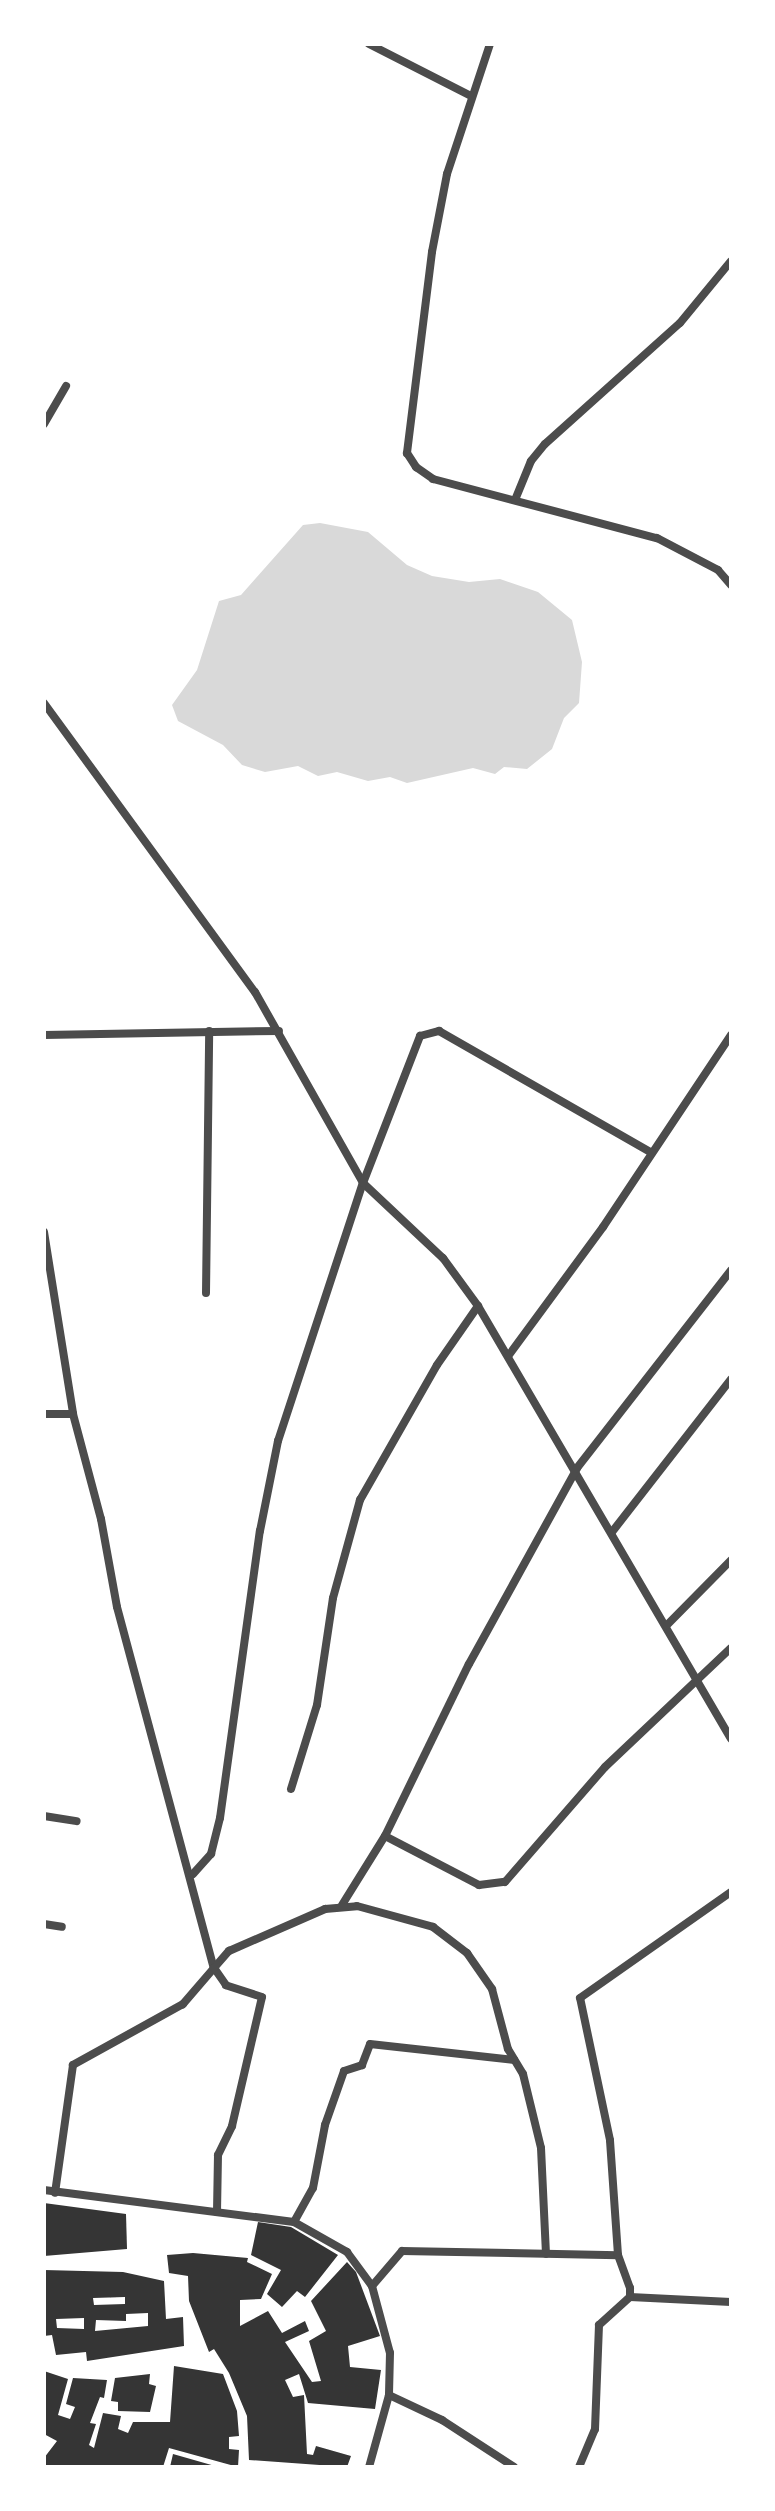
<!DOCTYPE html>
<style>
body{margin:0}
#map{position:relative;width:775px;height:2511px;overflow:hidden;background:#fff;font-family:"PT Sans",sans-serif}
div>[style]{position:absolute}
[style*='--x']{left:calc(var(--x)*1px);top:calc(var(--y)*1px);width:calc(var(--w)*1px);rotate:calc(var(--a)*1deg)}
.water>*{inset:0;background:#d9d9d9}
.building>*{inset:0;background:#353535}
.minor>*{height:8px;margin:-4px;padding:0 4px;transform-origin:4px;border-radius:4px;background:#4c4c4c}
span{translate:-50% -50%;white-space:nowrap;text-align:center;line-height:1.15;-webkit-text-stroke:8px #fff;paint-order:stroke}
.frame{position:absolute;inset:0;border:46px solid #fff;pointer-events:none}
</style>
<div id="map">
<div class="water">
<div style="clip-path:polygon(320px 523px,368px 532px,407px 565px,432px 576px,469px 582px,500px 579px,538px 592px,572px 620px,582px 662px,579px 703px,564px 718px,552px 749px,527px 769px,504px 767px,495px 774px,473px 768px,407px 783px,390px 777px,368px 781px,337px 772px,318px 776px,298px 766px,265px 772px,242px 765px,223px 745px,178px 721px,172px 705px,197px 670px,219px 601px,241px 595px,303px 525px)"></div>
</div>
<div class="building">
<div style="clip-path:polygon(44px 2203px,126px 2214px,127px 2249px,44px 2256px)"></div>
<div style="clip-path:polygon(258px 2222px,291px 2227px,338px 2255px,305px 2297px,297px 2291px,282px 2307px,267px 2294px,281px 2270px,251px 2255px)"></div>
<div style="clip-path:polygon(193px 2253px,248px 2258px,247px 2262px,272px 2274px,261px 2299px,240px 2300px,240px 2326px,268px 2311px,282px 2333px,305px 2321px,309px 2331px,285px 2342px,312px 2382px,321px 2381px,309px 2341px,326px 2331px,311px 2301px,347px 2262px,356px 2272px,380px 2336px,348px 2346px,350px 2367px,381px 2370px,375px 2409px,308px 2403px,299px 2374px,285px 2380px,293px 2397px,304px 2395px,307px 2454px,313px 2455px,316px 2446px,351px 2456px,347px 2467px,249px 2460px,247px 2416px,229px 2373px,214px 2349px,209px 2352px,189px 2301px,188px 2276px,169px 2273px,167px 2255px)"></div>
<div style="clip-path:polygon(evenodd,44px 2270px,123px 2272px,164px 2281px,166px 2319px,183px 2317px,184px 2346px,87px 2361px,86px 2352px,56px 2355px,52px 2335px,44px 2336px,44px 2270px,125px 2297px,125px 2304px,94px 2305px,93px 2298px,125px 2297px,44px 2270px,148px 2313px,148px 2326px,95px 2331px,96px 2320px,126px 2321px,126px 2314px,148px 2313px,44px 2270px,84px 2318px,84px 2329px,57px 2328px,56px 2319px,84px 2318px)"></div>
<div style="clip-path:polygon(174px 2366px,223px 2374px,237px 2411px,239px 2436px,229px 2437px,229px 2449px,239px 2450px,238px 2467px,169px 2448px,163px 2467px,44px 2467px,44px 2458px,57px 2441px,44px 2434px,44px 2371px,68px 2379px,58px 2415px,70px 2419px,75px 2407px,66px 2404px,73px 2378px,107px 2380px,104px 2398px,100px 2397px,90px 2423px,96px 2424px,89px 2445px,94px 2448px,103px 2413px,121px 2416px,118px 2429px,128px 2433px,133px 2422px,170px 2422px)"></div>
<div style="clip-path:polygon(150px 2374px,149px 2384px,156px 2386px,150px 2412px,118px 2411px,118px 2402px,111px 2401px,115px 2378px)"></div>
<div style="clip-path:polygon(173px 2454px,215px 2466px,215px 2467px,170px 2467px)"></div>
</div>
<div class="minor">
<div style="--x:369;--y:44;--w:114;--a:27"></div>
<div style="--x:490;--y:44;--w:137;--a:108.3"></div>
<div style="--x:447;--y:174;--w:79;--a:100.9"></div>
<div style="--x:432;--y:252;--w:203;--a:97.1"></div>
<div style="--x:407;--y:453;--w:17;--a:57"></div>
<div style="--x:416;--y:467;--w:21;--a:35"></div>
<div style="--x:433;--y:479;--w:232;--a:14.8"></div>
<div style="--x:657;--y:538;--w:69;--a:27.7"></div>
<div style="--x:718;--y:570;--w:20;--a:49"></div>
<div style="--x:44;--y:424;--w:44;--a:-59.9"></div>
<div style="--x:515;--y:500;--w:42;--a:-67.7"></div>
<div style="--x:531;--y:461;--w:22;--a:-51"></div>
<div style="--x:545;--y:444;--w:181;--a:-41.9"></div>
<div style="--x:680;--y:323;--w:80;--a:-50.6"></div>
<div style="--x:44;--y:703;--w:358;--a:53.9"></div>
<div style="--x:255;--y:992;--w:219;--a:60.5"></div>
<div style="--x:363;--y:1183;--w:110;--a:43.2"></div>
<div style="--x:443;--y:1258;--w:59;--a:53.9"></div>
<div style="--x:478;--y:1306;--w:501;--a:59.7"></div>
<div style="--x:44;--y:1035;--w:235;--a:-1"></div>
<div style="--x:44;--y:1232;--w:184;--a:80.9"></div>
<div style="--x:73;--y:1414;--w:109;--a:75.1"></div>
<div style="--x:101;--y:1519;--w:89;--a:79.7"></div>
<div style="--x:117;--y:1607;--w:374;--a:75"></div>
<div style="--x:214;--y:1968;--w:48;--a:130.7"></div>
<div style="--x:183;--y:2004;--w:126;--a:151"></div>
<div style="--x:73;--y:2065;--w:129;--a:98"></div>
<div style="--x:206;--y:1293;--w:262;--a:-89.3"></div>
<div style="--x:509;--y:1355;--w:159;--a:-53.7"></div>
<div style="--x:603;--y:1227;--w:231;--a:-56.3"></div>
<div style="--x:44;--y:1414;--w:29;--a:0"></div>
<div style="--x:612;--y:1532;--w:194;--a:-52.1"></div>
<div style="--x:667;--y:1625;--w:91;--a:-45.4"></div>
<div style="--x:291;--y:1789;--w:88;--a:-72.8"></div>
<div style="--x:317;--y:1705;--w:108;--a:-81.5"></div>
<div style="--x:333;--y:1598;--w:102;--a:-74.6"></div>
<div style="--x:360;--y:1500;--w:155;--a:-60.3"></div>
<div style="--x:437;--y:1365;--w:72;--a:-55.2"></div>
<div style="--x:44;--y:1816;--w:33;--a:9"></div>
<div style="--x:385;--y:1836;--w:106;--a:27.5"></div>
<div style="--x:479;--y:1885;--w:26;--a:-7"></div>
<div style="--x:505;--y:1882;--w:152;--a:-49"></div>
<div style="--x:605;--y:1767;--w:173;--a:-43.4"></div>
<div style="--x:193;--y:1874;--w:27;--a:-48"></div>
<div style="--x:211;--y:1854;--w:37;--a:-76"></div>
<div style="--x:220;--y:1818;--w:290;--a:-82.1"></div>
<div style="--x:260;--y:1531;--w:92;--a:-78.7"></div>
<div style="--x:278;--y:1441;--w:272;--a:-71.8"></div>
<div style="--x:363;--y:1183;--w:158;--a:-68.8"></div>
<div style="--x:420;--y:1036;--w:20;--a:-15"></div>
<div style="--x:439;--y:1031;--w:245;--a:29.8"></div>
<div style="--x:342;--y:1905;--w:81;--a:-58.1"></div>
<div style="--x:385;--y:1836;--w:191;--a:-64"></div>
<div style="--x:469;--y:1664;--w:224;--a:-61.1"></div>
<div style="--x:577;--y:1468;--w:251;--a:-52.1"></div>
<div style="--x:44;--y:1924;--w:18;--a:9"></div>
<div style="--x:44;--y:2190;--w:252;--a:7.3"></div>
<div style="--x:294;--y:2222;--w:61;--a:29.5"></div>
<div style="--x:347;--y:2252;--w:42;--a:53.7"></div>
<div style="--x:372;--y:2286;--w:69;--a:75"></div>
<div style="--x:390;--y:2353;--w:42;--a:91.4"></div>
<div style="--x:389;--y:2395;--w:75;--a:105.5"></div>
<div style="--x:217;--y:2212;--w:57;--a:-89"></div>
<div style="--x:218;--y:2155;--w:32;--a:-64"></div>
<div style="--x:232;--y:2126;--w:132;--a:-76.9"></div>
<div style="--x:262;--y:1997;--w:38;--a:-162"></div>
<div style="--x:226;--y:1985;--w:21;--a:-125"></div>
<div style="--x:214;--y:1968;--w:23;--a:-49"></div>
<div style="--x:229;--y:1951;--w:105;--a:-23.6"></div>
<div style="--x:325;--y:1909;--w:32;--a:-5"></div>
<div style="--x:357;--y:1906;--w:79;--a:15.4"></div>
<div style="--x:433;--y:1927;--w:43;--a:37.4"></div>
<div style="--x:467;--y:1953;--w:44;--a:55.2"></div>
<div style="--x:492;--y:1989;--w:62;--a:75.1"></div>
<div style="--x:508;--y:2049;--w:29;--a:59"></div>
<div style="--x:523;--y:2074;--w:76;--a:76.3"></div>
<div style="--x:541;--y:2148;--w:106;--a:87.3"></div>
<div style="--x:294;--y:2222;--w:39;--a:-61"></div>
<div style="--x:313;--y:2188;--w:64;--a:-79.2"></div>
<div style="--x:325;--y:2125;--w:57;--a:-70.6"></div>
<div style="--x:344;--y:2071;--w:19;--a:-18"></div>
<div style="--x:362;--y:2065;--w:22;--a:-69"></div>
<div style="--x:370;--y:2044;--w:145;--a:6.3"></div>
<div style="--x:372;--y:2286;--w:46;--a:-49.4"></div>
<div style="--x:402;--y:2251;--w:216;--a:1.1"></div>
<div style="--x:630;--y:2297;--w:101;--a:2.8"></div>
<div style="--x:389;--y:2395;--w:59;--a:25.3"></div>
<div style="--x:442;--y:2420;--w:86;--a:33.1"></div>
<div style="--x:579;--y:2467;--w:41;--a:-67.2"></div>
<div style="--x:595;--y:2429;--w:104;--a:-87.8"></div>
<div style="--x:599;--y:2325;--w:42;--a:-42.1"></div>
<div style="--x:630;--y:2297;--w:9;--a:-90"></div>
<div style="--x:630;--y:2288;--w:35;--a:-110"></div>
<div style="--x:618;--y:2255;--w:115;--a:-94"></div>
<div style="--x:610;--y:2140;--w:145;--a:-101.9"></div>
<div style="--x:580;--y:1998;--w:184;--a:-35.1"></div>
</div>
<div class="frame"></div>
</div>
